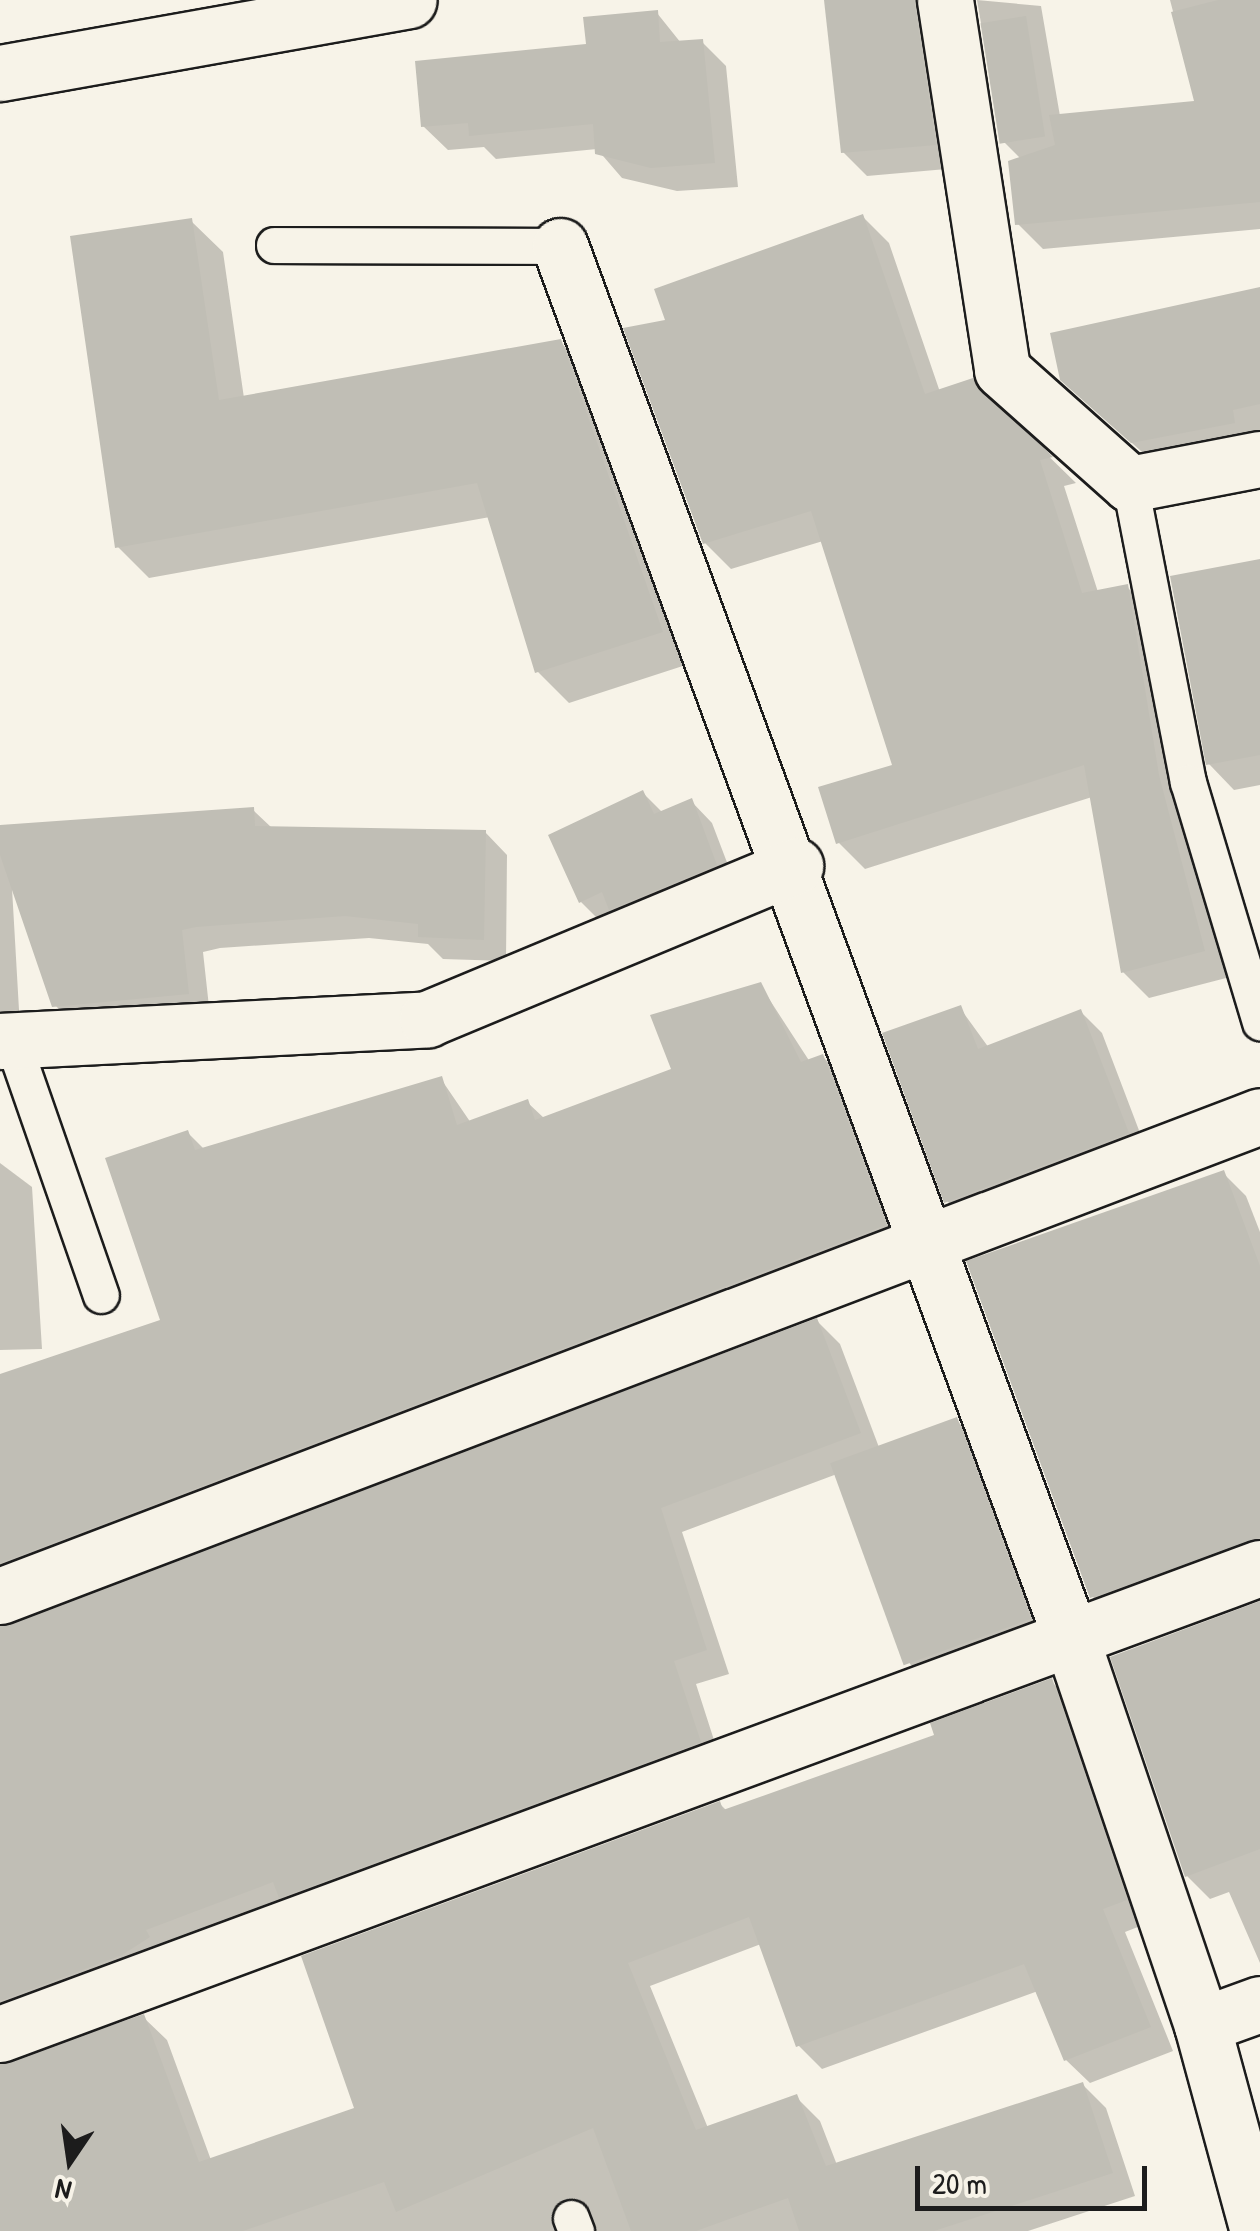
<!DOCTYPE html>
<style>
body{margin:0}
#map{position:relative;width:1260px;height:2231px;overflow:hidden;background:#f7f3e8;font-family:"Patrick Hand",sans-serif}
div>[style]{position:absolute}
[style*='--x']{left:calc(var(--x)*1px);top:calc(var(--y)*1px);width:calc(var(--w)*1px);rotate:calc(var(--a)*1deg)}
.shadow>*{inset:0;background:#0003}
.building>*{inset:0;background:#c0beb5;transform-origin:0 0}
.roads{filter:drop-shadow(2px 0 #1c1c1c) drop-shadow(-2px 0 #1c1c1c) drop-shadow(0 2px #1c1c1c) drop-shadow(0 -2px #1c1c1c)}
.service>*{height:35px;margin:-17.5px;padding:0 17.5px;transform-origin:17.5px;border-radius:17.5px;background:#f7f3e8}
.minor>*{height:55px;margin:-27.5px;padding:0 27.5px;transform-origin:27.5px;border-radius:27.5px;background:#f7f3e8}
span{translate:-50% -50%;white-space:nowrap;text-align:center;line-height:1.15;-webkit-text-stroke:8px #f7f3e8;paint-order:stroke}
.north{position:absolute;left:20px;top:2111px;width:100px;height:100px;-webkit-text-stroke:8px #f7f3e8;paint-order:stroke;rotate:193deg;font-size:28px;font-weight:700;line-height:40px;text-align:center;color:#1c1c1c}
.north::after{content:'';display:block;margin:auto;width:35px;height:45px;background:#1c1c1c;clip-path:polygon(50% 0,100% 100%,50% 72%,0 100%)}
.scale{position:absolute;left:915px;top:2166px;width:232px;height:45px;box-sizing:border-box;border:5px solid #1c1c1c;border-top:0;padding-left:12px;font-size:30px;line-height:35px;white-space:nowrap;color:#1c1c1c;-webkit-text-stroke:8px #f7f3e8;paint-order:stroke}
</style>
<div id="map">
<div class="shadow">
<div style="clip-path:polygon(839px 0,921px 0,958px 168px,867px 176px,843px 152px)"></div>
<div style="clip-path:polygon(977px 0,1041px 6px,1060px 116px,1197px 103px,1170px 0,1260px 0,1260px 229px,1043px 249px,1017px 223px,1021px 159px,1001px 139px)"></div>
<div style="clip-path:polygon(657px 13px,681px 43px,702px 42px,726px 66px,738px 187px,677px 191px,622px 178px,597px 149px,496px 159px,484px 147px,448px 150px,423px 126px)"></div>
<div style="clip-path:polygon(863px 217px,889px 243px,940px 392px,972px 381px,1076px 483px,1064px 486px,1098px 592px,1127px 587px,1153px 613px,1230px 977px,1149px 998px,1123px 972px,1092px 797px,865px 869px,839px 843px,895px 767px,823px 541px,731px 569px,705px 543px,669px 322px)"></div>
<div style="clip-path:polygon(191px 221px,223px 252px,244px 398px,560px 342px,592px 373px,692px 663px,569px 703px,537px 671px,490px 517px,149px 578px,118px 547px)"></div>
<div style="clip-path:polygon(1260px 290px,1260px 449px,1159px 467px,1089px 405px)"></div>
<div style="clip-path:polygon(1260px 562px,1260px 785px,1234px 790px,1209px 764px)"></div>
<div style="clip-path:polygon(643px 793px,663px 813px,691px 801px,712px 823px,736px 886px,602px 923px,581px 902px)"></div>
<div style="clip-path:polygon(253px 810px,272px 828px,485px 832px,507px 855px,506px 961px,443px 959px,428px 944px,369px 938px,220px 948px,203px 952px,210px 1016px,77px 1028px,55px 1005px,12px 888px,20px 1027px,0 1028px,0 828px)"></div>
<div style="clip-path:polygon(760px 985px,810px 1062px,823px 1057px,846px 1080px,908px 1248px,0 1605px,0 1377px,164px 1321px,188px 1133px,204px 1149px,441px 1079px,471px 1123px,527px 1102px,545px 1119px,674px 1071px)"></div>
<div style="clip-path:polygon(960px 1008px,989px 1048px,1081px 1012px,1102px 1033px,1148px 1154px,968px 1222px,947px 1201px)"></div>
<div style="clip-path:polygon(0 1163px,32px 1187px,42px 1349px,0 1350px)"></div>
<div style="clip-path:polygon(1223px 1173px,1246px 1196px,1260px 1232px,1260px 1566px,1115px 1619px,1092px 1596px)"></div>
<div style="clip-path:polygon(817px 1321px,840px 1344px,880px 1450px,956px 1420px,980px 1444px,1053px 1644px,934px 1688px,910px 1664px,837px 1474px,682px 1532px,729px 1674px,696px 1684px,722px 1765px,0 2042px,0 1626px)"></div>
<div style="clip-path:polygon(1260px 1604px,1260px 1963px,1229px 1892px,1210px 1899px,1187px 1876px)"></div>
<div style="clip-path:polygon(1051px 1681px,1074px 1705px,1148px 1923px,1125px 1932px,1173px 2051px,1090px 2083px,1066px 2060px,1038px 1991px,822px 2069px,799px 2046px,761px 1944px,650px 1986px,708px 2128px,796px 2097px,820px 2121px,837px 2165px,1083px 2085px,1106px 2108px,1135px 2196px,1028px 2231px,0 2231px,0 2067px,143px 2017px,167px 2040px,211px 2160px,357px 2110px,720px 1804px,727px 1811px,938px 1737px)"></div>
</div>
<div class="building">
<div style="clip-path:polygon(824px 0,914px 0,936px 145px,841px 153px)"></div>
<div style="clip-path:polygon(1218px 0,1260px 0,1260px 202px,1015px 225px,1008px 161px,1055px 145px,1049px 115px,1194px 101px,1171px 12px)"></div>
<div style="clip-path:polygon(658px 10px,660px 42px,703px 39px,715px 163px,651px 168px,595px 154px,593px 124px,469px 136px,468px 123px,421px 127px,415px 61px,586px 44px,583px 17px)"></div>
<div style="left:1026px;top:16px;width:122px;height:46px;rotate:81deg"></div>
<div style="clip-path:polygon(863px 214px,925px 394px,973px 378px,1053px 457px,1040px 460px,1082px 593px,1128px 584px,1159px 775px,1205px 951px,1121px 973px,1084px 765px,836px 844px,818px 787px,892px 765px,811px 511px,703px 544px,623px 328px,665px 320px,654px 289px)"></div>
<div style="clip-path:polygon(192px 218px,219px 400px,561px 339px,663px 632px,535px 673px,477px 483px,115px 548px,70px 236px)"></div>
<div style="clip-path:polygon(1260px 287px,1260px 404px,1233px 410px,1235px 423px,1131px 443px,1060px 380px,1050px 333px)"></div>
<div style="clip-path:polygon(1260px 559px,1260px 755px,1206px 765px,1170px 576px)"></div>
<div style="clip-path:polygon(643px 790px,654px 814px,692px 798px,717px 865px,609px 910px,602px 892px,579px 903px,548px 835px)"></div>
<div style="clip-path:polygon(254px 807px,255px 826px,486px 830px,484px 940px,418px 937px,418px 924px,345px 916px,196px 927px,182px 930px,189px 994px,52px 1007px,0 855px,0 825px)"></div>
<div style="clip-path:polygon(761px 982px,801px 1062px,823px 1054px,886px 1225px,0 1563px,0 1374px,160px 1320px,105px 1158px,188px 1130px,195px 1150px,442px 1076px,457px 1125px,528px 1099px,535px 1120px,671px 1069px,650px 1015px)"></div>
<div style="clip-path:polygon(961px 1005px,978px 1049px,1081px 1009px,1129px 1133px,944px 1203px,882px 1033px)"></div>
<div style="clip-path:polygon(1224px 1170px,1260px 1266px,1260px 1538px,1090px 1598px,966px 1261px)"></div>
<div style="clip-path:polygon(817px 1318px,861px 1433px,661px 1508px,707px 1650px,674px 1661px,701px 1742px,279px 1898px,273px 1882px,146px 1930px,150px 1937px,122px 1955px,0 2001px,0 1626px)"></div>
<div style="left:957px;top:1417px;width:215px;height:135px;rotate:70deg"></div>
<div style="clip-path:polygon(1260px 1601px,1260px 1849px,1185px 1877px,1110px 1657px)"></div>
<div style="clip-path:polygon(1052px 1678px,1127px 1900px,1103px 1909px,1151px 2027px,1064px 2061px,1024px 1964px,796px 2047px,749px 1917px,628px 1963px,696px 2130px,797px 2094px,826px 2166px,1083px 2082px,1113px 2173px,934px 2231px,799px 2231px,788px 2198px,696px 2231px,631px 2231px,593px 2128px,396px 2212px,384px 2182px,243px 2231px,0 2231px,0 2064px,144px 2014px,199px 2162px,354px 2108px,301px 1956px,720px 1801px,723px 1810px,934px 1735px,930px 1723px)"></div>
</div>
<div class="roads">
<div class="service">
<div style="--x:274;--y:245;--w:286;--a:0.2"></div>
<div style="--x:1130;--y:484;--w:304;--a:79"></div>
<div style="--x:1188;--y:782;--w:251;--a:73.3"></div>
<div style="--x:12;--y:1040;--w:270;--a:70.8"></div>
<div style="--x:571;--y:2218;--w:14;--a:69"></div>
</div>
<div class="minor">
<div style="--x:945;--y:0;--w:374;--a:81.2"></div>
<div style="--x:1002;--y:370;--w:171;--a:41.7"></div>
<div style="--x:1130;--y:484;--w:132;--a:-10.9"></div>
<div style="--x:0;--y:73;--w:415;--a:-10.1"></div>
<div style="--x:560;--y:246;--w:1483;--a:69.84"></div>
<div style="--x:1071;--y:1638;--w:409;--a:71.3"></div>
<div style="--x:1202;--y:2025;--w:213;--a:74.8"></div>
<div style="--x:0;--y:1041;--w:428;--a:-2.9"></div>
<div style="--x:427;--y:1019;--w:399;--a:-22.6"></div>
<div style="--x:0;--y:1596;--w:1348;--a:-20.85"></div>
<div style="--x:1202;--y:2025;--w:62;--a:-19.9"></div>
<div style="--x:0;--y:2034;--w:1343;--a:-20.3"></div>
</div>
</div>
<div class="north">N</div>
<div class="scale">20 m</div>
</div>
